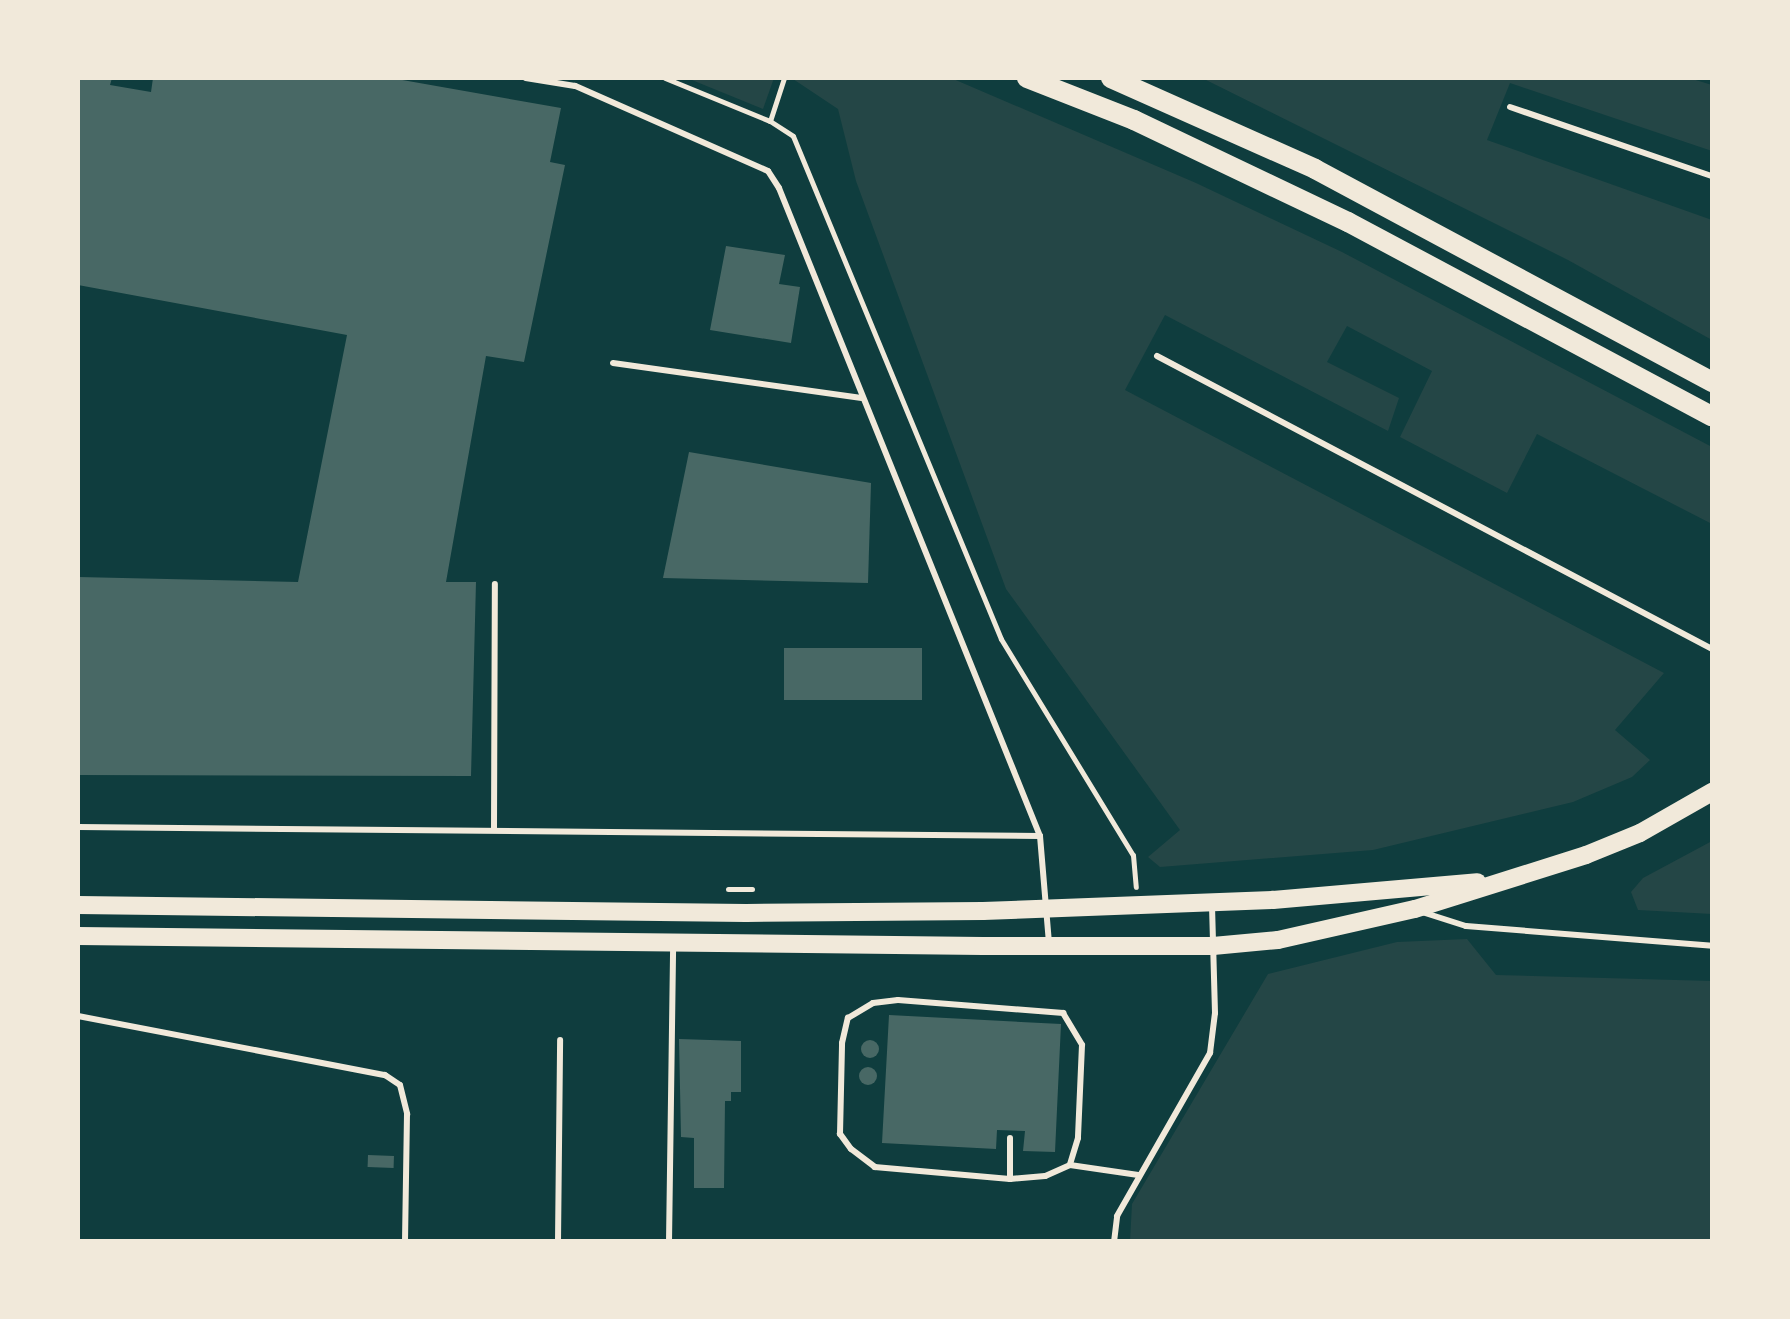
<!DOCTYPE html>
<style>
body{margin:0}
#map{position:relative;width:1790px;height:1319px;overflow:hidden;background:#0f3d3e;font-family:Figtree,sans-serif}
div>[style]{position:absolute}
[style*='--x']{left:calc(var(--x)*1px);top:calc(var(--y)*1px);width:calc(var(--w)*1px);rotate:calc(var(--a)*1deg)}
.green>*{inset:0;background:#244646}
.building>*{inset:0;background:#486865;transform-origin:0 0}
.round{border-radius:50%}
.path>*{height:5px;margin:-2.5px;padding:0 2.5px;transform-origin:2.5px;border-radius:2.5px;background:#f1e9da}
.service>*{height:6px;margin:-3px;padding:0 3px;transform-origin:3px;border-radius:3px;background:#f1e9da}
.secondary>*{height:18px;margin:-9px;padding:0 9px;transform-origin:9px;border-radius:9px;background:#f1e9da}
.trunk>*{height:20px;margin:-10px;padding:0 10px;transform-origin:10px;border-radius:10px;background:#f1e9da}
span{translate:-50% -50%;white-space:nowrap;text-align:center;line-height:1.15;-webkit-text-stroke:9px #f1e9da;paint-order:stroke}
.frame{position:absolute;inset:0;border:80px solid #f1e9da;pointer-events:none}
</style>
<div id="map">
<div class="green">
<div style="clip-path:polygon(687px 78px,774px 78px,763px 109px)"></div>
<div style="clip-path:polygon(951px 78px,1196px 183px,1342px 252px,1712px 447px,1712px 524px,1537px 434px,1507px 493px,1400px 437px,1432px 371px,1347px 326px,1327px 362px,1399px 398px,1388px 431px,1165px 315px,1125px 390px,1664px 673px,1615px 730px,1650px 760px,1632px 777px,1573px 802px,1373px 850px,1160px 867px,1148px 857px,1180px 830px,1006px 589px,856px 181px,838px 109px,793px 79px)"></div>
<div style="clip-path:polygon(1202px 78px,1689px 78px,1712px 85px,1712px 151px,1510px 83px,1487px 140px,1712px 220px,1712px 340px,1568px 260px)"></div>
<div style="clip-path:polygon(1712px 841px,1712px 914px,1638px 910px,1631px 892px,1643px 878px)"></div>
<div style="clip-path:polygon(1467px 939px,1496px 975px,1712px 981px,1712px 1241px,1130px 1241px,1132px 1204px,1268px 974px,1397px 942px)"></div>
</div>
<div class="building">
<div style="clip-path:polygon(78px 78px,112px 78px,110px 85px,151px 92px,153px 78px,391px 78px,561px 108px,550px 162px,565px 165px,524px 362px,486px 356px,446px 582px,476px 582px,471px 776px,78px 775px,78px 577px,298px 582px,347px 335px,78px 285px)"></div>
<div style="clip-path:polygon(726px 246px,785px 255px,779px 284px,800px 287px,791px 343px,710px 330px)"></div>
<div style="clip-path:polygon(689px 452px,871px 483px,868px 583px,663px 578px)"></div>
<div style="left:922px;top:648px;width:52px;height:138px;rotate:90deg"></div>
<div style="clip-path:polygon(889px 1015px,1061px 1024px,1055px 1152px,1023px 1151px,1025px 1131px,997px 1130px,996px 1149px,882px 1143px)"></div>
<div style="clip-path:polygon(679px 1039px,741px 1041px,741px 1092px,731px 1092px,731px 1101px,725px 1101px,724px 1188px,694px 1188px,694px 1138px,681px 1137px)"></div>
<div class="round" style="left:861px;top:1040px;width:18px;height:18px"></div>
<div class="round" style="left:859px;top:1067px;width:18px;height:18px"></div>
<div style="left:368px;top:1155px;width:26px;height:12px;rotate:2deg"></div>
</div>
<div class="path">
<div style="--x:665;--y:78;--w:113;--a:22.3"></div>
<div style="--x:770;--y:121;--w:45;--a:-72"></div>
<div style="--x:770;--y:121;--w:27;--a:33"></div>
<div style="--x:793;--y:136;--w:544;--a:67.53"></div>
<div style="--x:1001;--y:639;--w:253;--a:58.6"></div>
<div style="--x:1133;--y:855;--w:32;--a:85"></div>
<div style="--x:728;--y:889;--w:24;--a:0"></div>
</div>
<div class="service">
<div style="--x:1510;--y:107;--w:213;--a:18.9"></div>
<div style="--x:1157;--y:356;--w:628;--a:27.83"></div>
<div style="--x:613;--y:363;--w:251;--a:8"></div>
<div style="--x:78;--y:827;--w:962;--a:0.54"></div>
<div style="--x:1040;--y:836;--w:699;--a:-111.94"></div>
<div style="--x:779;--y:188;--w:20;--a:-123"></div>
<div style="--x:768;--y:171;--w:211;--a:-156.2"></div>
<div style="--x:575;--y:86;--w:50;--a:-170.7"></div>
<div style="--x:494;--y:830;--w:246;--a:-89.8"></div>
<div style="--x:1040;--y:836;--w:108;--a:85.2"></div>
<div style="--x:1422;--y:912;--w:46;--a:17.7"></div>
<div style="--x:1466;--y:926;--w:247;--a:4.6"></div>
<div style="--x:898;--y:1000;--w:166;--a:4.5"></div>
<div style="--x:1063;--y:1013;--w:37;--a:59"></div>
<div style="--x:1082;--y:1045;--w:93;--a:92.5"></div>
<div style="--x:1078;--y:1138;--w:28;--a:107"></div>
<div style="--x:1070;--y:1165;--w:27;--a:156"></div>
<div style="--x:1045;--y:1176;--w:35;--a:175"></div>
<div style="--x:1010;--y:1179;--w:136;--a:-174.9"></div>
<div style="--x:875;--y:1167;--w:30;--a:-143"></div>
<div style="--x:851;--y:1149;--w:19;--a:-126"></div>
<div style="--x:840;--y:1134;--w:91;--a:-88.7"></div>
<div style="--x:842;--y:1043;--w:26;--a:-77"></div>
<div style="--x:848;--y:1018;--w:29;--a:-31"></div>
<div style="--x:873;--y:1003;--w:25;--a:-7"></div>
<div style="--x:78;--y:1016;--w:313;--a:10.9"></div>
<div style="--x:385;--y:1075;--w:18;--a:34"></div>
<div style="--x:400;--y:1085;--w:30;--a:76"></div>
<div style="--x:407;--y:1114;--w:128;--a:90.9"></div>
<div style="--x:1010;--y:1138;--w:41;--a:90"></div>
<div style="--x:1070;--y:1165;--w:69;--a:8.4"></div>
<div style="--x:558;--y:1242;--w:202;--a:-89.4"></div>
<div style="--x:669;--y:1242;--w:299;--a:-89.2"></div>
<div style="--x:1114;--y:1242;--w:26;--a:-83"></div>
<div style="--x:1117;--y:1216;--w:188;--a:-60.3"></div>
<div style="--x:1210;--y:1053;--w:40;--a:-82.9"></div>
<div style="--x:1215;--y:1013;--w:108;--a:-91.6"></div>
</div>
<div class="secondary">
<div style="--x:78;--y:905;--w:668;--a:0.69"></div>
<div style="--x:746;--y:913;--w:237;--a:-0.5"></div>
<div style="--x:983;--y:911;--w:290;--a:-2.2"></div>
<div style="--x:1273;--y:900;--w:205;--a:-5"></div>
<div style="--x:78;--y:936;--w:905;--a:0.63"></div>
<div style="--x:983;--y:946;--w:230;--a:0"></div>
<div style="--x:1213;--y:946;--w:65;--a:-5.3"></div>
<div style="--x:1278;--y:940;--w:140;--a:-12.8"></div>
<div style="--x:1415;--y:909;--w:179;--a:-17.5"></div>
<div style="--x:1586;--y:855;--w:58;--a:-22.2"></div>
<div style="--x:1640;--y:833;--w:83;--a:-29.7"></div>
</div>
<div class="trunk">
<div style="--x:1027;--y:78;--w:115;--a:21.4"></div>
<div style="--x:1134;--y:120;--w:237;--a:25.5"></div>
<div style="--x:1348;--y:222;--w:412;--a:28.1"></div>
<div style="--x:1111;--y:78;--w:223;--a:24"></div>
<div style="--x:1315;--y:169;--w:451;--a:28.2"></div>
</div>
<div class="frame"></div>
</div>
